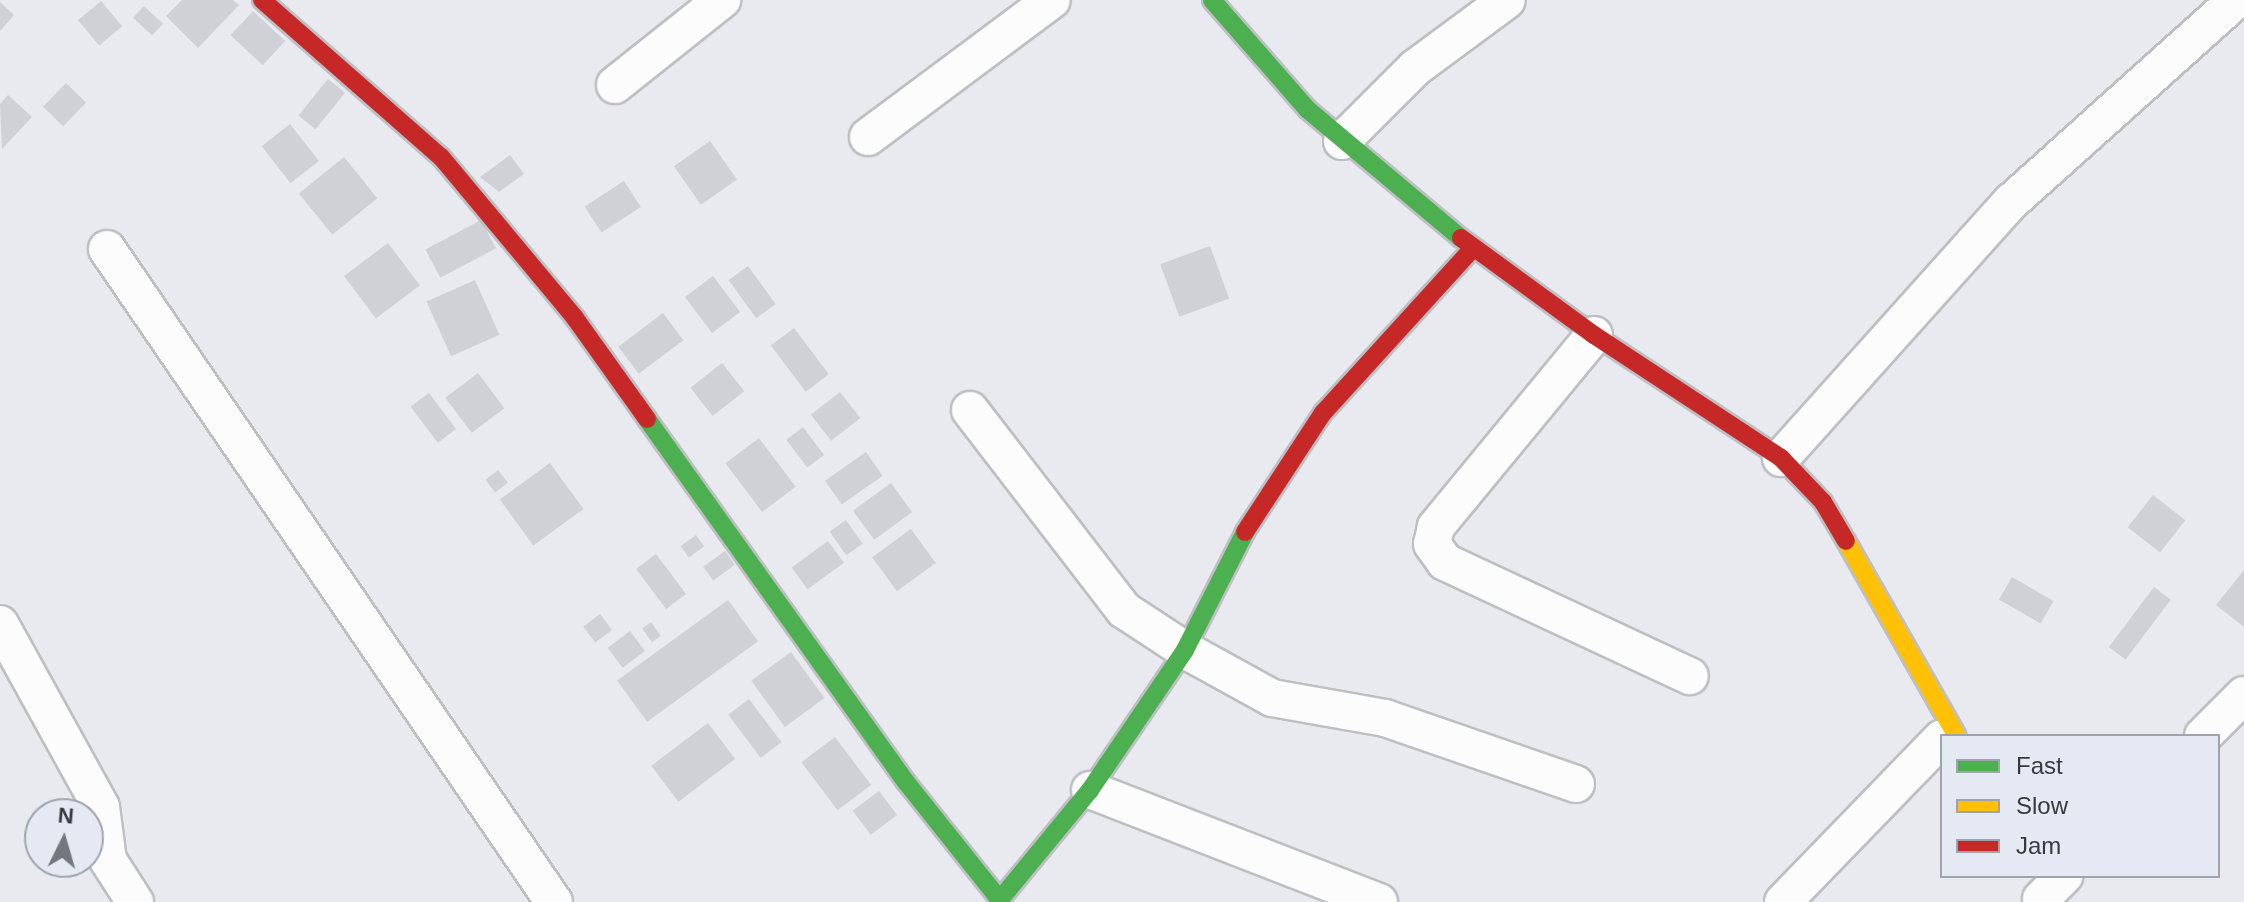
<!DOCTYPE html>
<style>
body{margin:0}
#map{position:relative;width:2244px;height:902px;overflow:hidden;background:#e8eaf0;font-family:Arial,sans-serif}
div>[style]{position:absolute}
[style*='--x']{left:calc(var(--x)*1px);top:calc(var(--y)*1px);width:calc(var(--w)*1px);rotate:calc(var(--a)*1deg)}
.building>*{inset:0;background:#d0d1d6;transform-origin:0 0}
.roads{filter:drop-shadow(2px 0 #bdbfc3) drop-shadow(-2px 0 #bdbfc3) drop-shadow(0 2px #bdbfc3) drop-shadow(0 -2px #bdbfc3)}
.street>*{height:36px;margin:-18px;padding:0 18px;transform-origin:18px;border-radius:18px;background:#fcfcfd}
.fast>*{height:18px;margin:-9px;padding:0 9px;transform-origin:9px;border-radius:9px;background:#4caf50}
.slow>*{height:18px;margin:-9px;padding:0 9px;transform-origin:9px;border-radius:9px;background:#ffc107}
.jam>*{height:18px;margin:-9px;padding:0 9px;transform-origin:9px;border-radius:9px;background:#c62828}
span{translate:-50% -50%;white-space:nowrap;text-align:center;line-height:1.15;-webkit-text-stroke:6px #e5e9f4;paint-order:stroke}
.legend{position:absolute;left:1940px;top:734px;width:280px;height:144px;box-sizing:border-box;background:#e5e9f4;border:2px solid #9fa3ab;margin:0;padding:10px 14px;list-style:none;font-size:24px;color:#37393d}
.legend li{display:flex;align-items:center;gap:16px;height:40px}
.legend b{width:40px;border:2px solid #9fa3ab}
.north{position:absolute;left:24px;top:798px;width:80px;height:80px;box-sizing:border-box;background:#e5e9f4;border:2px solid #9fa3ab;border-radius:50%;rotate:5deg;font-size:22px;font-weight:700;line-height:32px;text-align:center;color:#37393d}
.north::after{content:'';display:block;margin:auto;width:28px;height:36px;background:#75777c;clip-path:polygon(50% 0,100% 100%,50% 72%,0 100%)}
</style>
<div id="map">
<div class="building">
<div style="clip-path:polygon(182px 0,233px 0,239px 5px,198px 48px,166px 16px)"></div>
<div style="left:101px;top:1px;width:33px;height:30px;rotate:50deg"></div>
<div style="clip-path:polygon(0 2px,14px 15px,0 31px)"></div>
<div style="left:144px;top:6px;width:26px;height:16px;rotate:43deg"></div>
<div style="left:253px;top:11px;width:44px;height:33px;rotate:43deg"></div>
<div style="left:328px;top:79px;width:22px;height:47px;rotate:39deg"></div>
<div style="left:66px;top:83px;width:28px;height:33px;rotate:44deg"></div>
<div style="clip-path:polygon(8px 95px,32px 117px,2px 149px,0 104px)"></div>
<div style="left:290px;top:124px;width:47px;height:36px;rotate:52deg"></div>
<div style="left:710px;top:141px;width:47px;height:44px;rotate:55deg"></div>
<div style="clip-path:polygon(510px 155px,524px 174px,499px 192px,480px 177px)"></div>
<div style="left:344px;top:157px;width:53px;height:58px;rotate:51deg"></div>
<div style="left:624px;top:181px;width:31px;height:47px;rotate:57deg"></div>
<div style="left:481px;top:220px;width:32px;height:63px;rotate:62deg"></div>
<div style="left:388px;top:243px;width:53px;height:55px;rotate:53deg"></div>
<div style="left:1210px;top:246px;width:56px;height:53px;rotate:70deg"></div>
<div style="left:748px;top:266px;width:47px;height:24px;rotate:54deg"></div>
<div style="left:713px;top:276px;width:45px;height:35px;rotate:53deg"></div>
<div style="left:475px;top:280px;width:60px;height:53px;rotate:66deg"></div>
<div style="left:663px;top:313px;width:34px;height:56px;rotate:53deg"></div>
<div style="left:794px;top:328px;width:58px;height:29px;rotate:53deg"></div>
<div style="left:722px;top:363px;width:36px;height:40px;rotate:52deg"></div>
<div style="left:478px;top:373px;width:44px;height:41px;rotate:53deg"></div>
<div style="left:840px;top:392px;width:33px;height:37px;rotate:52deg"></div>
<div style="left:429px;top:393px;width:45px;height:23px;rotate:53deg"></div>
<div style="left:803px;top:427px;width:35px;height:21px;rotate:53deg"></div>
<div style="left:759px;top:438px;width:61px;height:42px;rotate:53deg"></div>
<div style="left:866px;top:452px;width:29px;height:50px;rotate:55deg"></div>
<div style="left:550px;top:463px;width:57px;height:62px;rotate:54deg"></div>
<div style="left:498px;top:470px;width:16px;height:16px;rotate:52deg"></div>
<div style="left:891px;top:483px;width:36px;height:47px;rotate:54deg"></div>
<div style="left:2153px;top:495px;width:41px;height:41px;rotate:38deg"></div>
<div style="left:846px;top:520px;width:29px;height:20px;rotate:55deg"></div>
<div style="left:911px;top:529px;width:42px;height:48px;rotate:54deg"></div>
<div style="left:696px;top:535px;width:14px;height:19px;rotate:54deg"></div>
<div style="left:828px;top:541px;width:27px;height:45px;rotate:54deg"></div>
<div style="left:725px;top:551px;width:17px;height:27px;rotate:54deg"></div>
<div style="left:656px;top:554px;width:50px;height:25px;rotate:53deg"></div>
<div style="clip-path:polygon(2244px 570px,2244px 627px,2216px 605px)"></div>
<div style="left:2012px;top:577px;width:48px;height:26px;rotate:30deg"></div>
<div style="left:2154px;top:587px;width:21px;height:75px;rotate:37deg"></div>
<div style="left:728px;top:600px;width:51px;height:137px;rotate:54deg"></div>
<div style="left:600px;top:614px;width:20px;height:21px;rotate:53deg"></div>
<div style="left:651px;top:622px;width:17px;height:11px;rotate:54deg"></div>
<div style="left:630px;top:631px;width:25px;height:28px;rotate:53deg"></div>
<div style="left:791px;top:652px;width:57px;height:49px;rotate:54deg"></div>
<div style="left:749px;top:699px;width:54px;height:26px;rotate:53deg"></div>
<div style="left:708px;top:723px;width:45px;height:71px;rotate:53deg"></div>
<div style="left:835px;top:737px;width:60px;height:42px;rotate:53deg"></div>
<div style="left:879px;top:791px;width:30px;height:33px;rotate:53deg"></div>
</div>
<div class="roads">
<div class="street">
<div style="--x:615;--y:85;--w:137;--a:-38.5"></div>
<div style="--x:868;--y:137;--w:229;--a:-36.7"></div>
<div style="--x:1342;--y:141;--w:103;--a:-45"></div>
<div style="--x:1415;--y:68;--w:114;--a:-36.5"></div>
<div style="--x:107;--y:249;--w:791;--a:55.61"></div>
<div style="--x:1594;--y:335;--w:249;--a:129.5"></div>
<div style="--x:1436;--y:527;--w:17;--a:103"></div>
<div style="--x:1432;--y:544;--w:22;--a:54"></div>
<div style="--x:1445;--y:562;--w:270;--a:25"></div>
<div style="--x:970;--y:410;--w:252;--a:52.4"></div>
<div style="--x:1124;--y:610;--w:73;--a:33.3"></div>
<div style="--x:1185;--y:650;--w:99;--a:28.9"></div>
<div style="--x:1272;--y:698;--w:115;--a:10"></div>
<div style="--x:1385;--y:718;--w:202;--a:19.1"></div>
<div style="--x:1781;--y:458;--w:344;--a:-48.1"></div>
<div style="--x:2011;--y:202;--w:302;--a:-41.9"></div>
<div style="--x:0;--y:624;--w:209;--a:61.1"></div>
<div style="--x:101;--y:807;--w:53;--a:82.5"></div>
<div style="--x:108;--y:860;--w:50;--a:57.3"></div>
<div style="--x:2203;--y:736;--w:58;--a:-45"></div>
<div style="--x:1090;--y:790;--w:310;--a:21.2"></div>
<div style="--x:2041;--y:899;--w:33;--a:-45"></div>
<div style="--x:1783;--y:902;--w:228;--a:-45.9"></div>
</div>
<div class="fast">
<div style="--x:1212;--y:0;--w:145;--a:48.9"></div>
<div style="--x:1307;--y:109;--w:201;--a:40"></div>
<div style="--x:647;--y:419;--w:446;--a:54.5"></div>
<div style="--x:906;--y:782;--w:151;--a:51.5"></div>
<div style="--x:998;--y:902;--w:145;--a:-50.6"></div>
<div style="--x:1090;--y:790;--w:169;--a:-55.8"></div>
<div style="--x:1185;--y:650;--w:132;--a:-63"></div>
</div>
<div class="slow">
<div style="--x:1846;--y:541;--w:224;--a:60.4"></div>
</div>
<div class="jam">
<div style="--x:262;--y:0;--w:238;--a:41.3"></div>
<div style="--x:441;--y:157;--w:209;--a:50.2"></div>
<div style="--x:575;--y:318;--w:124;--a:54.5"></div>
<div style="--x:1461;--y:238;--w:165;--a:36.1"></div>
<div style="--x:1594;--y:335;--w:224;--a:33.3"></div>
<div style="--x:1781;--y:458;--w:61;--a:46.3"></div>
<div style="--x:1823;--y:502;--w:45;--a:59.5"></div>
<div style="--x:1245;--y:532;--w:142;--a:-56.8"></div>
<div style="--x:1323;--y:413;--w:223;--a:-47.7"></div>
</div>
</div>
<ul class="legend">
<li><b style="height:10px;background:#4caf50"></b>Fast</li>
<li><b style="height:10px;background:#ffc107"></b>Slow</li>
<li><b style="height:10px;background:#c62828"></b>Jam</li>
</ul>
<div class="north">N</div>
</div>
